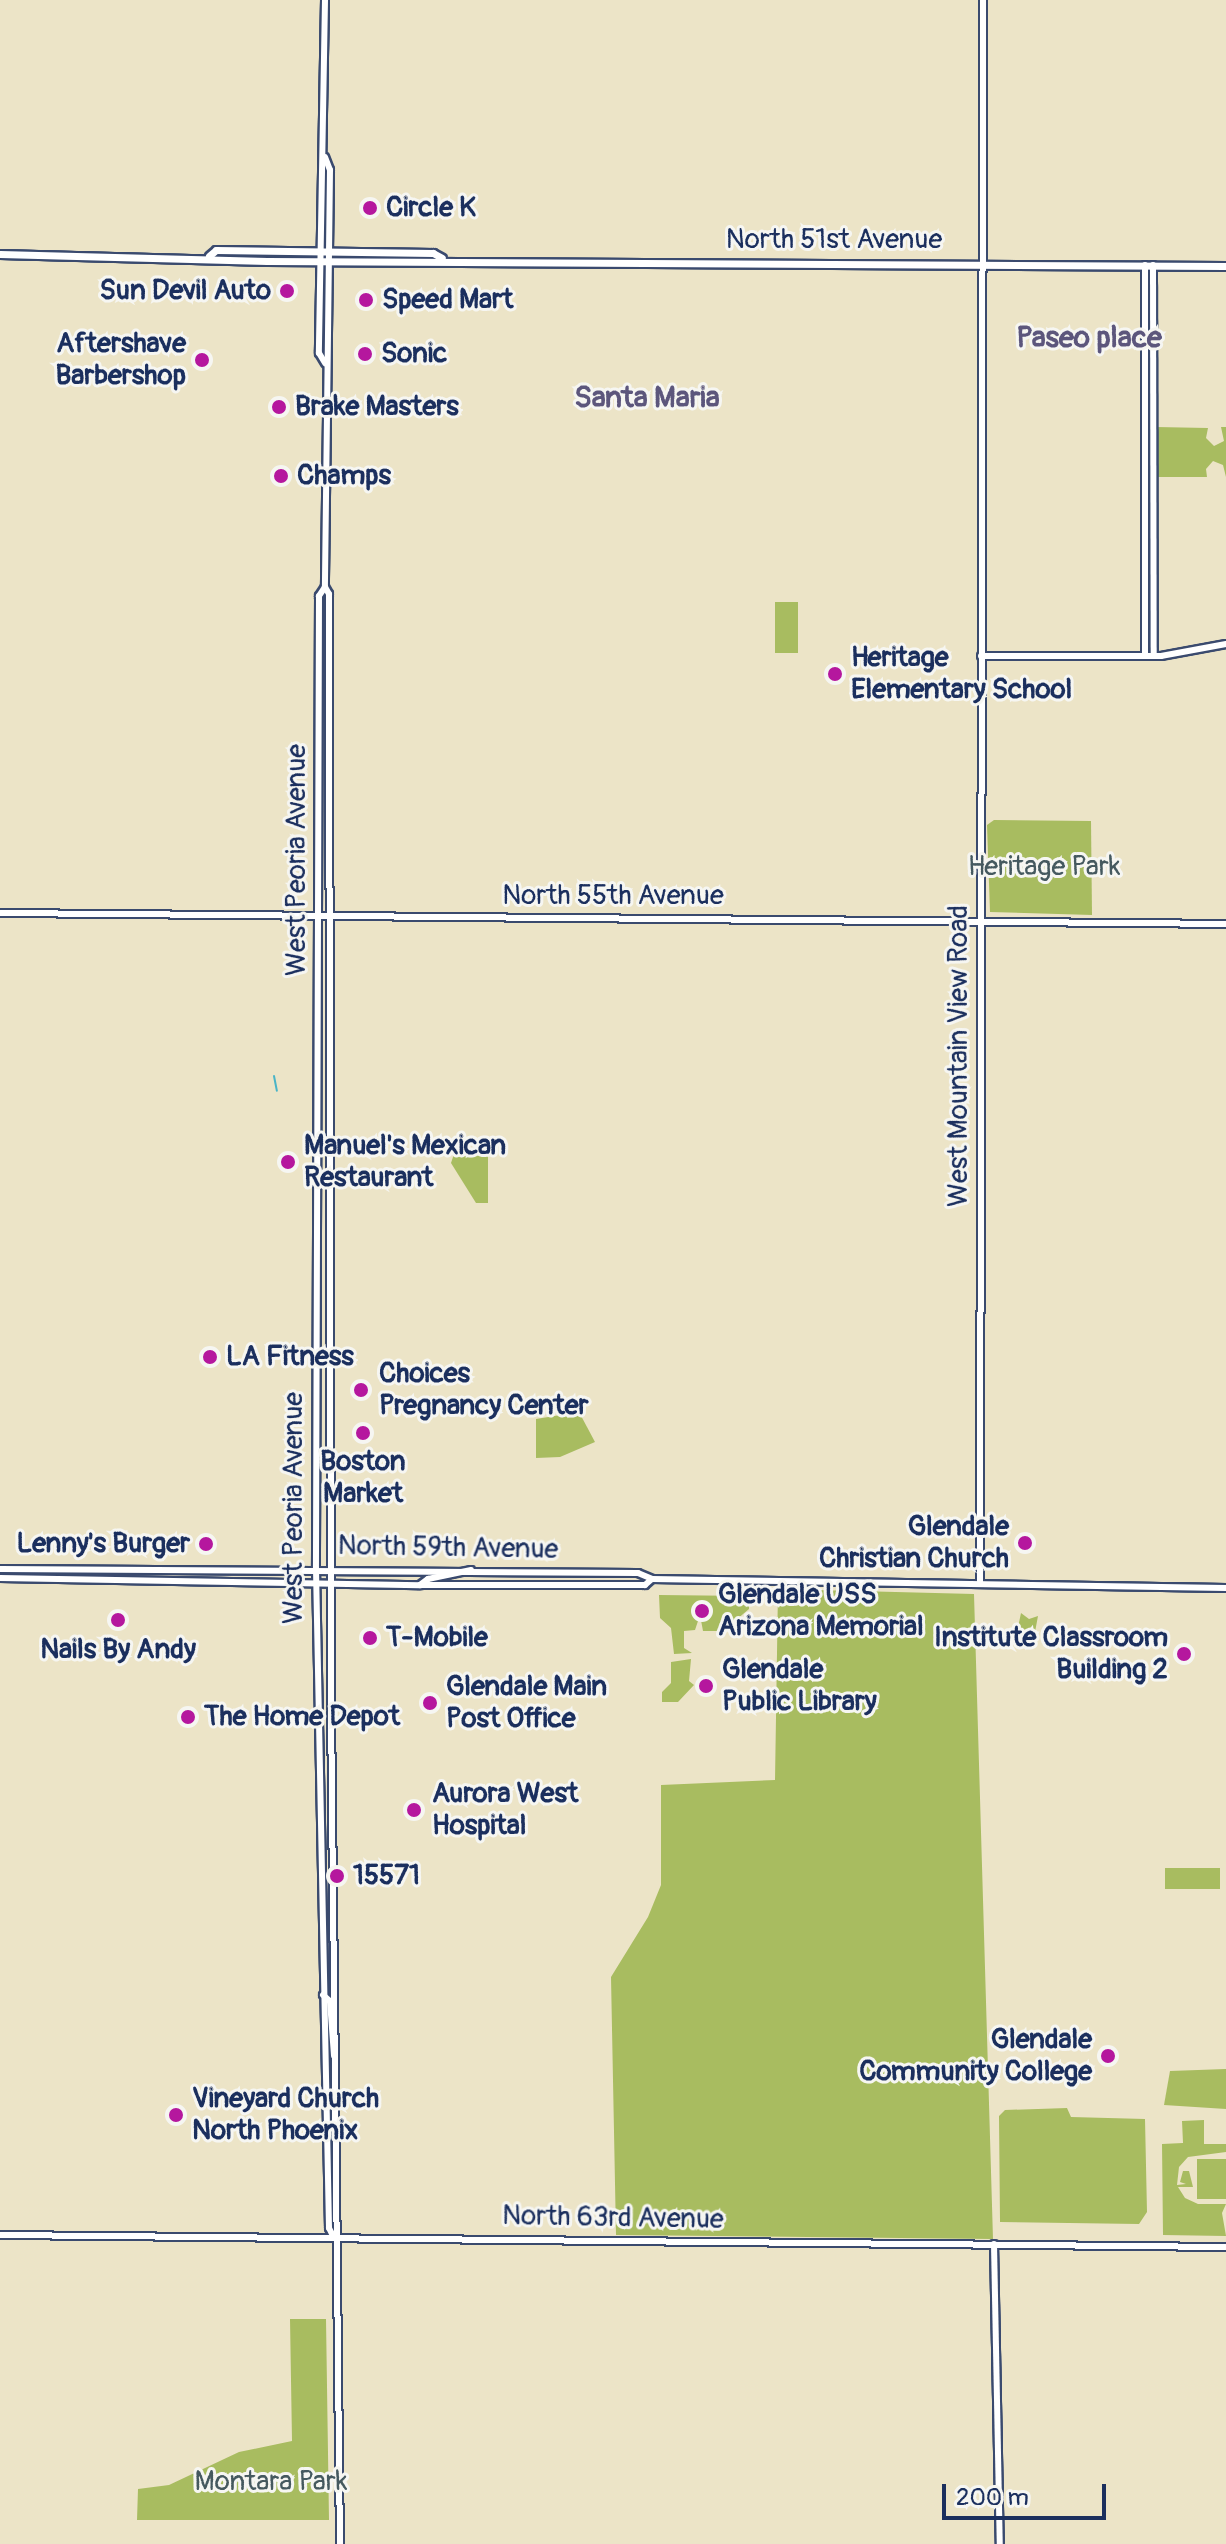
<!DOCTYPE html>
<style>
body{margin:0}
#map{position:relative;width:1226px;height:2544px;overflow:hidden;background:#ece4c7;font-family:Pangolin,sans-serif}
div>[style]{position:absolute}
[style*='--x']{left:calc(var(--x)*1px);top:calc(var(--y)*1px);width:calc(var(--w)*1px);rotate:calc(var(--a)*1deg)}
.green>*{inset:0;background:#a8bc60;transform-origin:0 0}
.stream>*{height:2px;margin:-1px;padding:0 1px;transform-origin:1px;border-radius:1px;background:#49b4c7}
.roads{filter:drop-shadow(2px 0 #3a4a6e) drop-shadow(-2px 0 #3a4a6e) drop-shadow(0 2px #3a4a6e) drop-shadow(0 -2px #3a4a6e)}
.tertiary>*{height:6px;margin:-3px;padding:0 3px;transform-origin:3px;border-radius:3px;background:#fff}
.secondary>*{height:6px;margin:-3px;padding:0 3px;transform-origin:3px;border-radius:3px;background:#fff}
.primary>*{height:7px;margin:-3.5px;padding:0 3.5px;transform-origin:3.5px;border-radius:3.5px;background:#fff}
.dots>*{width:22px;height:22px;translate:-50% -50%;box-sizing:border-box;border:4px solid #f6f6f2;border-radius:50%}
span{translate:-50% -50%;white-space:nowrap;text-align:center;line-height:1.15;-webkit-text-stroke:6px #f6f6f2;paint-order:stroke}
.poi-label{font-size:28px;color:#1b2f5e;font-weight:700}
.left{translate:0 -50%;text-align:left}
.right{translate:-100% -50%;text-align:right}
.street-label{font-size:28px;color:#1b2f5e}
.park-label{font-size:28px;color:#45595f}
.neighbourhood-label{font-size:30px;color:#5c567c;font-weight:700}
.scale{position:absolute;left:942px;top:2484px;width:164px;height:36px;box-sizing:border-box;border:4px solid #1b2f5e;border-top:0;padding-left:10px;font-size:24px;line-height:28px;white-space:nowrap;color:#1b2f5e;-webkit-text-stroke:6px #f6f6f2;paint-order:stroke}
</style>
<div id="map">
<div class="green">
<div style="clip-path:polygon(1156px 427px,1208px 428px,1206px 438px,1214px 446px,1224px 441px,1221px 427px,1226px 427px,1226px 477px,1223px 465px,1213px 461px,1206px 469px,1207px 477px,1156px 477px)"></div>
<div style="left:775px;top:602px;width:23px;height:51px"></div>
<div style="clip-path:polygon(994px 820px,1091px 821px,1092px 915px,990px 912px,987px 825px)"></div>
<div style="clip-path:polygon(454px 1154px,488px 1156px,488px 1203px,476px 1203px,451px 1163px)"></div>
<div style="clip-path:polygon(579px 1412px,595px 1442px,560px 1457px,536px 1458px,536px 1419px)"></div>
<div style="clip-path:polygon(778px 1589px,974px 1594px,993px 2239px,616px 2235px,611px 1977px,648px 1917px,661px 1885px,661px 1785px,775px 1780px)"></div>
<div style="clip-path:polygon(659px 1595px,749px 1596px,749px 1609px,723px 1631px,703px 1631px,700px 1615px,695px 1630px,684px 1631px,684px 1648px,692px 1653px,674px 1654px,671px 1628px,660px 1618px)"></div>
<div style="clip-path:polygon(1021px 1613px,1029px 1619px,1038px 1616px,1035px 1632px,1017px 1632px)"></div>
<div style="clip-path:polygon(691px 1659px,689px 1681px,694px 1685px,678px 1702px,662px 1702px,662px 1692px,671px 1683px,671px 1662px)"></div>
<div style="left:1220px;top:1868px;width:21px;height:55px;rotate:90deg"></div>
<div style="clip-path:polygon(1226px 2069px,1226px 2109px,1164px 2105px,1170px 2071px)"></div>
<div style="clip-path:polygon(1067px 2108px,1071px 2117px,1145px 2119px,1147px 2212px,1139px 2224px,1000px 2222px,999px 2116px,1005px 2110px)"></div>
<div style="clip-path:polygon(1204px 2120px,1204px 2144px,1226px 2144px,1226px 2152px,1188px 2157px,1179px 2167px,1177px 2185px,1186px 2184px,1180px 2182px,1183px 2171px,1189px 2171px,1193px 2187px,1178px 2187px,1185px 2198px,1198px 2204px,1226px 2204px,1222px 2213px,1226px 2236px,1163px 2235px,1162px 2144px,1183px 2143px,1182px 2121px)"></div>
<div style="left:1226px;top:2159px;width:40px;height:29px;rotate:90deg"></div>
<div style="clip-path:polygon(290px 2319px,326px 2319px,329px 2520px,137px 2520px,138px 2489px,169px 2485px,239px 2452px,292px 2441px)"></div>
</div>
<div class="stream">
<div style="--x:274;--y:1076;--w:15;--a:79"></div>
</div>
<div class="roads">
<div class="tertiary">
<div style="--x:1153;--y:265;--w:391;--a:89.9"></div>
<div style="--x:981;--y:656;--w:180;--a:0"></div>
<div style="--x:1161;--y:656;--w:66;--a:-10.5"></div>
<div style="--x:1145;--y:656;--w:391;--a:-90"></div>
<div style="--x:0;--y:913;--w:1226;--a:0.51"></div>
<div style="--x:980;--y:1584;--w:1584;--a:-89.89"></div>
<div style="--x:0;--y:2235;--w:1226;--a:0.56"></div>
<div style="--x:994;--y:2244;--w:300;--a:88.9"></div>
</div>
<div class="secondary">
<div style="--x:325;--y:0;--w:353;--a:91"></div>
<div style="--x:319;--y:353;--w:12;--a:59"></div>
<div style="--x:325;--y:157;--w:14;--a:69"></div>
<div style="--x:330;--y:170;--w:417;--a:90.7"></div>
<div style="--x:325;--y:587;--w:8;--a:60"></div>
<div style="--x:329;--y:594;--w:1111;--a:89.9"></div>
<div style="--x:331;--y:1705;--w:839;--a:89.39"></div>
<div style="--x:325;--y:587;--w:11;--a:124"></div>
<div style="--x:319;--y:596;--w:973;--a:90.18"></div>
<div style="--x:316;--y:1569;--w:659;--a:88.87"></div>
<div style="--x:329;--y:2228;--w:11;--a:63"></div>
<div style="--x:0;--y:1569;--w:638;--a:0.36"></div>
<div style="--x:638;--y:1573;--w:15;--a:23"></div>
<div style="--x:0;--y:1578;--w:420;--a:1"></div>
<div style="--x:420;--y:1585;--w:225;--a:0"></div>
<div style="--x:645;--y:1585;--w:9;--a:-41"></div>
<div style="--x:652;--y:1579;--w:574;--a:0.9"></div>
<div style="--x:420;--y:1585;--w:10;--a:-37"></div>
<div style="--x:428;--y:1579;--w:44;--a:-11.8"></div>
<div style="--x:323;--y:1995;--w:9;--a:41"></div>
<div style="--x:330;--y:2001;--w:55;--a:85.8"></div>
</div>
<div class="primary">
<div style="--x:0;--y:254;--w:267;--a:1.5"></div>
<div style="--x:267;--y:261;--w:959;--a:0.3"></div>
<div style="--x:209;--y:256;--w:9;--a:-41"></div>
<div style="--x:216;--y:250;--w:217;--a:0.8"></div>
<div style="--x:433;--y:253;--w:10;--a:29"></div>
</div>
</div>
<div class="dots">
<div style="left:370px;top:208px;background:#b5179e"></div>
<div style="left:287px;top:291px;background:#b5179e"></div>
<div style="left:366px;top:300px;background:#b5179e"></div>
<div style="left:365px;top:354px;background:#b5179e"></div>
<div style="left:202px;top:360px;background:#b5179e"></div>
<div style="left:279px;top:407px;background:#b5179e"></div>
<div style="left:281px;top:476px;background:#b5179e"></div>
<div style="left:835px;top:674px;background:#b5179e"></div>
<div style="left:288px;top:1162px;background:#b5179e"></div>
<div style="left:210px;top:1357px;background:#b5179e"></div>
<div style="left:361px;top:1390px;background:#b5179e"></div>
<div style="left:363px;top:1433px;background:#b5179e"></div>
<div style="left:1025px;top:1543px;background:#b5179e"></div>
<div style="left:206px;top:1544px;background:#b5179e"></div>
<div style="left:702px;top:1611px;background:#b5179e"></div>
<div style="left:118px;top:1620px;background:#b5179e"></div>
<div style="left:370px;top:1638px;background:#b5179e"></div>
<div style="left:1184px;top:1654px;background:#b5179e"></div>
<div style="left:706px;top:1686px;background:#b5179e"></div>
<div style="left:430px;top:1703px;background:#b5179e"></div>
<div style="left:188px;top:1717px;background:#b5179e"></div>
<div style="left:414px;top:1810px;background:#b5179e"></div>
<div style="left:337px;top:1876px;background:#b5179e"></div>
<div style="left:1108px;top:2056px;background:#b5179e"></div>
<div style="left:176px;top:2115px;background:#b5179e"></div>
</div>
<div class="poi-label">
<span class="left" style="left:386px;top:208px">Circle K</span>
<span class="right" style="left:271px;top:291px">Sun Devil Auto</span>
<span class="left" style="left:382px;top:300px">Speed Mart</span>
<span class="right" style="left:186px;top:360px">Aftershave<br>Barbershop</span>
<span class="left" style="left:381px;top:354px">Sonic</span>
<span class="left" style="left:295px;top:407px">Brake Masters</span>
<span class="left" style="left:297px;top:476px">Champs</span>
<span class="left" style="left:851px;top:674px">Heritage<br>Elementary School</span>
<span class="left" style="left:304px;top:1162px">Manuel's Mexican<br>Restaurant</span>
<span class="left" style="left:226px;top:1357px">LA Fitness</span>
<span class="left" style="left:379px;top:1390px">Choices<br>Pregnancy Center</span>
<span style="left:363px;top:1478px">Boston<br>Market</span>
<span class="right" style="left:1009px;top:1543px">Glendale<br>Christian Church</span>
<span class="right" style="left:190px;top:1544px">Lenny's Burger</span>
<span class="left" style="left:718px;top:1611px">Glendale USS<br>Arizona Memorial</span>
<span class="left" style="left:386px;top:1638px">T-Mobile</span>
<span class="right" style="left:1168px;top:1654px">Institute Classroom<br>Building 2</span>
<span style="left:118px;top:1650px">Nails By Andy</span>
<span class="left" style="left:722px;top:1686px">Glendale<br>Public Library</span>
<span class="left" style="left:446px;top:1703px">Glendale Main<br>Post Office</span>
<span class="left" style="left:204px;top:1717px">The Home Depot</span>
<span class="left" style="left:432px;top:1810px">Aurora West<br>Hospital</span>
<span class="left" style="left:353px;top:1876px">15571</span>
<span class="right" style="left:1092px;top:2056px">Glendale<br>Community College</span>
<span class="left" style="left:192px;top:2115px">Vineyard Church<br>North Phoenix</span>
</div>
<div class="street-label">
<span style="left:834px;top:240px">North 51st Avenue</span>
<span style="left:297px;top:860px;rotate:-90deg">West Peoria Avenue</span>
<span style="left:613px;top:896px">North 55th Avenue</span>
<span style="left:959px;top:1056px;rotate:-90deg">West Mountain View Road</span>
<span style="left:294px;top:1508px;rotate:-90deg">West Peoria Avenue</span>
<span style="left:448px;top:1548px;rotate:1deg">North 59th Avenue</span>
<span style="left:613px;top:2218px;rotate:1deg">North 63rd Avenue</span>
</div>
<div class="park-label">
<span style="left:1044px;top:867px">Heritage Park</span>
<span style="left:271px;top:2482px">Montara Park</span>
</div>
<div class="neighbourhood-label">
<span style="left:1089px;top:338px">Paseo place</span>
<span style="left:647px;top:398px">Santa Maria</span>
</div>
<div class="scale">200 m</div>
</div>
